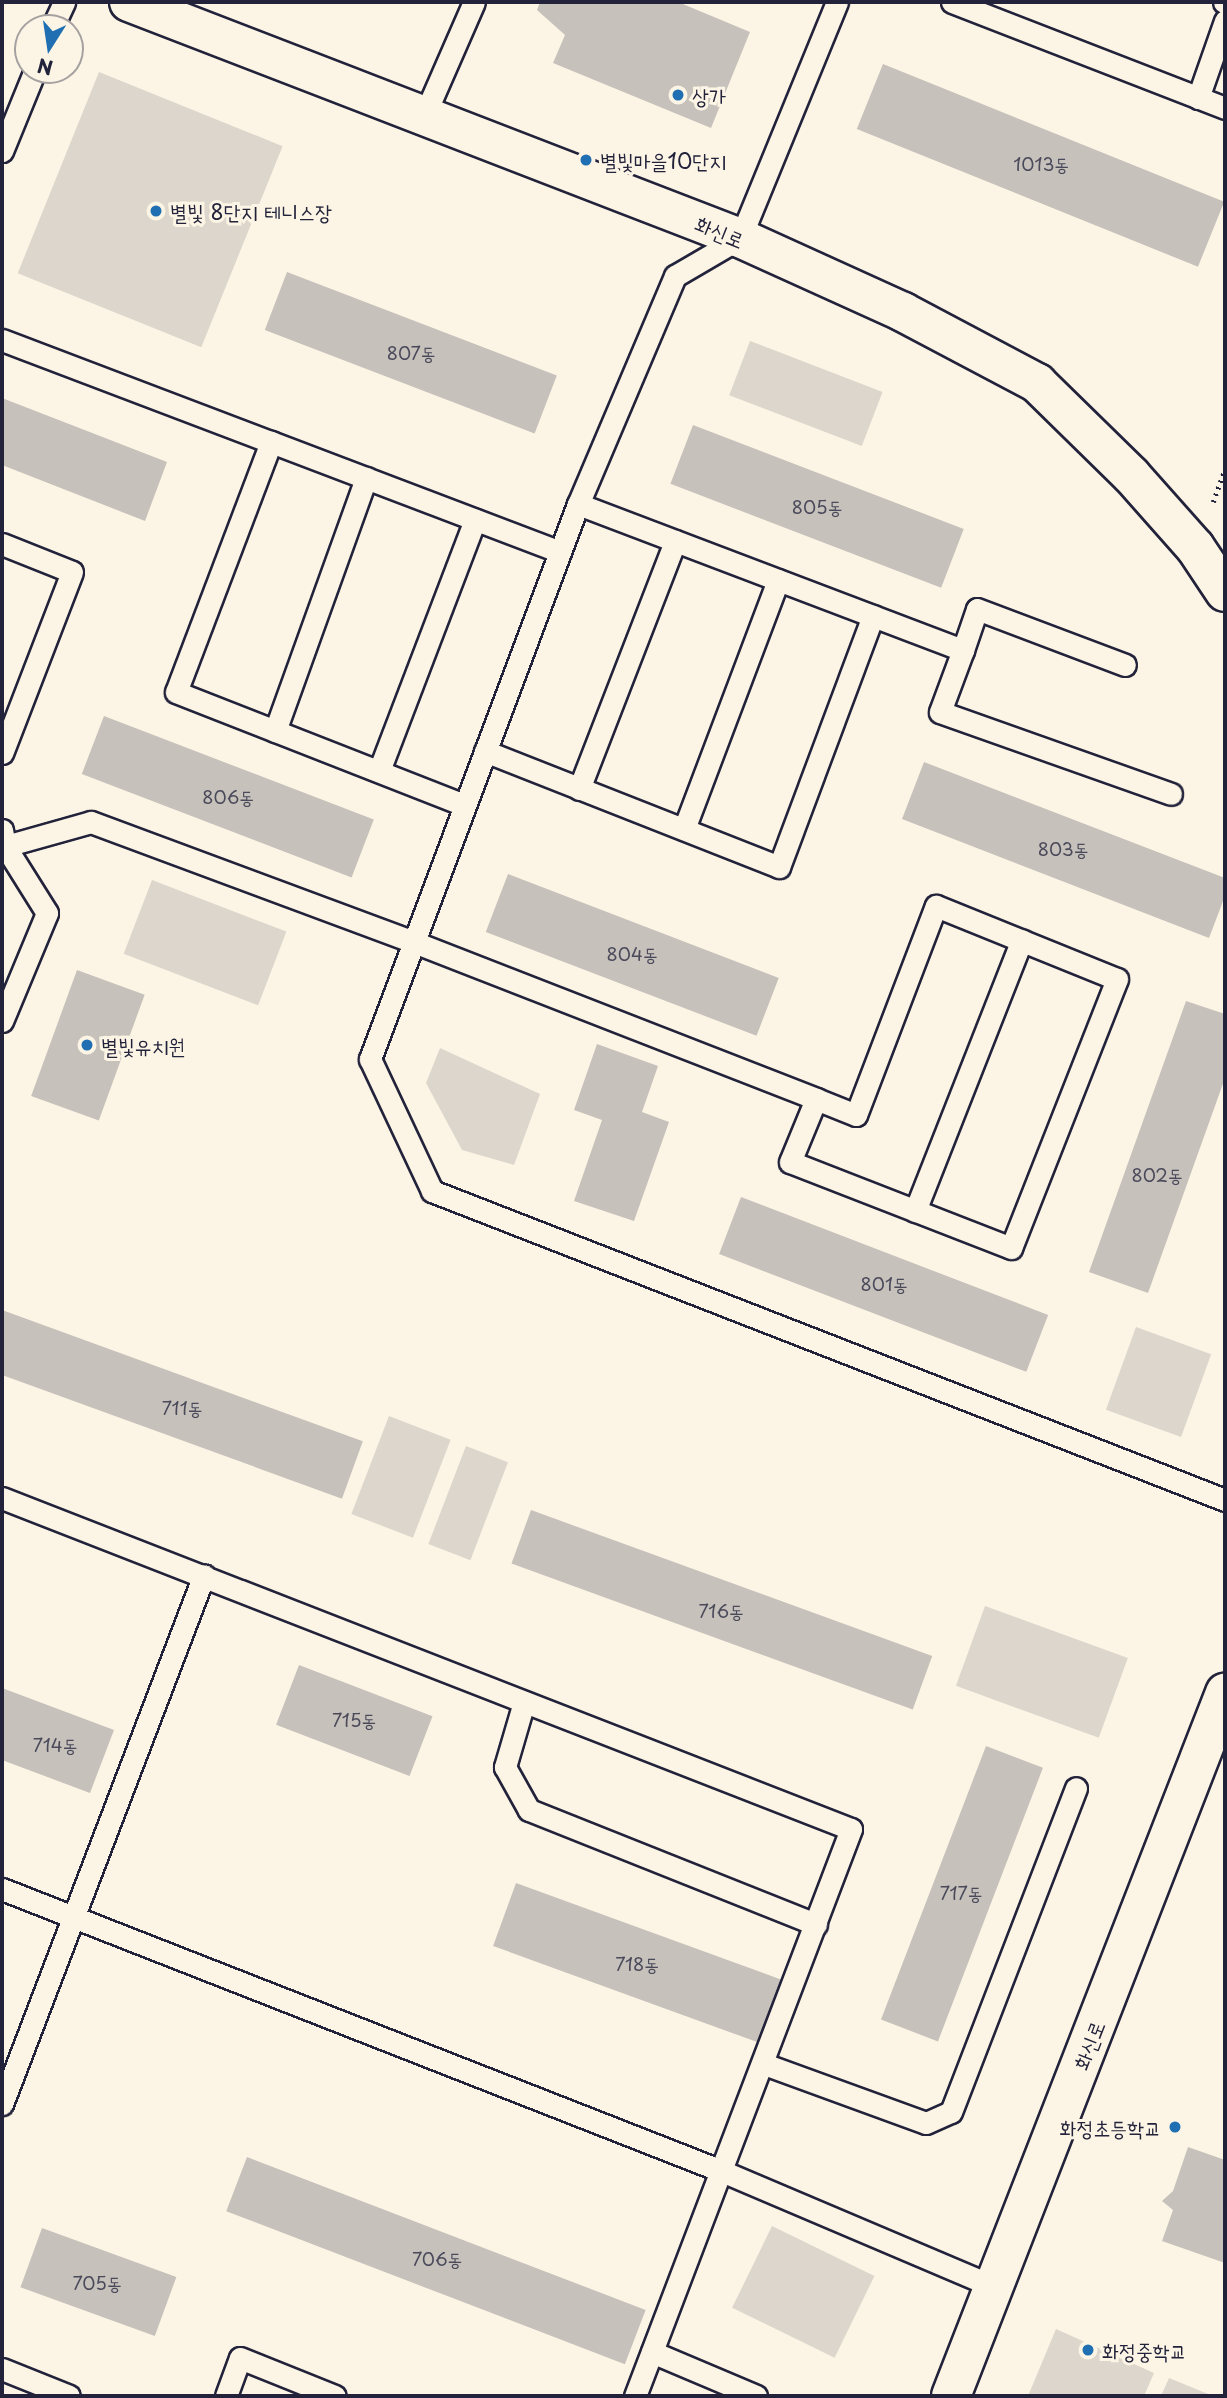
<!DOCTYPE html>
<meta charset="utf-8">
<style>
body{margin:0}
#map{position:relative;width:1227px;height:2398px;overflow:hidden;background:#fcf5e5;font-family:"Playpen Sans","Poor Story",sans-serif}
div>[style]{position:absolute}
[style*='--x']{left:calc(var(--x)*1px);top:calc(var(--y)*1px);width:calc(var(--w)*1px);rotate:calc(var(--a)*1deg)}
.green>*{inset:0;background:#dcd6cc;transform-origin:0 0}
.building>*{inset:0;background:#c6c1bb;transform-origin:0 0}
.path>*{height:4.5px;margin-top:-2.25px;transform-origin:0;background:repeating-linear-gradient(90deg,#22223b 0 2px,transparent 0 7px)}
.roads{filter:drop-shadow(2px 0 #22223b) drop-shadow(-2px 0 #22223b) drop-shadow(0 2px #22223b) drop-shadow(0 -2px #22223b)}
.lane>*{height:21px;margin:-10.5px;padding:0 10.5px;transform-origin:10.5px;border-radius:10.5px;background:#fcf5e5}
.secondary>*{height:38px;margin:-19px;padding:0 19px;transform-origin:19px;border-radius:19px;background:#fcf5e5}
.dots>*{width:19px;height:19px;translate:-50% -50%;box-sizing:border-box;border:4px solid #fcf5e5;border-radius:50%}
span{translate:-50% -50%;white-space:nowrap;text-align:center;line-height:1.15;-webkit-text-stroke:6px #fcf5e5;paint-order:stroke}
.number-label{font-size:18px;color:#4b4a5b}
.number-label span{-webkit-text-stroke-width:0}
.poi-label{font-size:21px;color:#22223b}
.left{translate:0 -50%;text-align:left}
.right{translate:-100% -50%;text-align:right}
.street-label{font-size:21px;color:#22223b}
.frame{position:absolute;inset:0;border:4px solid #22223b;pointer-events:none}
.north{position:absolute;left:14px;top:14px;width:70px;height:70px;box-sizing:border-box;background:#fcf5e5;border:2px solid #a5a1a1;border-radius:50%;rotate:192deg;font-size:19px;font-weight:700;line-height:28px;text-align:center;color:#22223b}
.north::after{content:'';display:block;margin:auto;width:24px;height:32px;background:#1f6fb2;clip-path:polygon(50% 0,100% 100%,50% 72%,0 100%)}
</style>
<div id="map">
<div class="green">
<div style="left:99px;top:72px;width:198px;height:217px;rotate:22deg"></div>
<div style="left:750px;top:341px;width:142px;height:58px;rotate:21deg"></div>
<div style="left:152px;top:880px;width:144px;height:79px;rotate:21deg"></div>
<div style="clip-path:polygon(440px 1048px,540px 1094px,514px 1165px,462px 1150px,426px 1083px)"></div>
<div style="left:1136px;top:1327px;width:80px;height:88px;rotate:20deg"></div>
<div style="left:389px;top:1416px;width:66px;height:105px;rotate:21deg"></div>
<div style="left:466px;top:1446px;width:45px;height:105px;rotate:21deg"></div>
<div style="left:985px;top:1606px;width:152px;height:85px;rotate:20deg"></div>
<div style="left:772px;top:2226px;width:114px;height:91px;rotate:26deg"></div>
<div style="clip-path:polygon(1056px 2329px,1154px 2373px,1144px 2396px,1028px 2396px)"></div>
<div style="clip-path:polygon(1169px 2378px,1213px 2396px,1161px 2396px)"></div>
</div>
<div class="building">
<div style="clip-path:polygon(540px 2px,678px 2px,750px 32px,711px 128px,553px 63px,565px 35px,537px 10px)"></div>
<div style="left:883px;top:64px;width:368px;height:70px;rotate:22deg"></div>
<div style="left:287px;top:272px;width:289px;height:62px;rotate:21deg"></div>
<div style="clip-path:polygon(2px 398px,167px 462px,145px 521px,2px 465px)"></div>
<div style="left:693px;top:425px;width:290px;height:63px;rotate:21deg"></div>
<div style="left:104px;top:716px;width:289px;height:62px;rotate:21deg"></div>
<div style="clip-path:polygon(924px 762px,1225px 878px,1225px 896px,1209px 938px,902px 819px)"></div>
<div style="left:508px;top:874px;width:290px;height:62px;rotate:21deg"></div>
<div style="left:77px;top:970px;width:72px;height:134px;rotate:20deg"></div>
<div style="clip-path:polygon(1186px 1001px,1225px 1014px,1225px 1078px,1148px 1293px,1089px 1272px)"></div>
<div style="clip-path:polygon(597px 1044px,658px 1066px,642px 1112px,669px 1122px,634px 1221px,574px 1201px,602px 1120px,574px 1110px)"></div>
<div style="left:741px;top:1197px;width:329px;height:61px;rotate:21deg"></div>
<div style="left:2px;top:1310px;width:384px;height:61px;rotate:20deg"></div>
<div style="left:531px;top:1510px;width:427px;height:57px;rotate:20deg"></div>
<div style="left:299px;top:1665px;width:143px;height:64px;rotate:21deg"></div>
<div style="clip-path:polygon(2px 1688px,114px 1730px,90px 1793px,2px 1760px)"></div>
<div style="left:986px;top:1746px;width:61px;height:293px;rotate:21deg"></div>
<div style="left:516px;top:1883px;width:284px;height:67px;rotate:20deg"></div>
<div style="clip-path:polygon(1188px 2147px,1225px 2160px,1225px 2263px,1162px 2241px,1173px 2210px,1162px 2201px,1173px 2191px)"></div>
<div style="left:247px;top:2157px;width:427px;height:58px;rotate:21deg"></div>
<div style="left:42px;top:2228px;width:143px;height:63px;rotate:20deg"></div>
</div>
<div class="path">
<div style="--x:1213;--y:502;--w:35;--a:-70"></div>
</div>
<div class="roads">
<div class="lane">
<div style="--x:837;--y:2;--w:255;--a:112.3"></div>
<div style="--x:740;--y:238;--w:75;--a:149.7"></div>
<div style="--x:675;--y:276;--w:248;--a:113"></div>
<div style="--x:578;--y:504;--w:593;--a:110.54"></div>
<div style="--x:370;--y:1059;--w:146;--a:64.8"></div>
<div style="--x:432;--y:1191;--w:851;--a:21.29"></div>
<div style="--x:952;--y:2;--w:293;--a:21.2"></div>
<div style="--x:1224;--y:2;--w:1;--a:0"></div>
<div style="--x:52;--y:28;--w:29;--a:-65"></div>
<div style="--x:1198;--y:98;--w:82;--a:-70.7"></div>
<div style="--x:425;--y:114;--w:122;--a:-66.4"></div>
<div style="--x:2;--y:151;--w:87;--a:-67.8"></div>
<div style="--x:2;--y:340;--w:288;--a:20.8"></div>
<div style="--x:271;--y:442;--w:267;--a:110.8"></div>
<div style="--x:176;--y:692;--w:310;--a:21.4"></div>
<div style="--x:271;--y:442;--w:309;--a:20.8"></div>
<div style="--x:578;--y:504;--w:412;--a:20.8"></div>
<div style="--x:963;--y:650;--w:66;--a:110.4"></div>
<div style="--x:940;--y:712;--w:245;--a:19.5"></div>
<div style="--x:2;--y:544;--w:75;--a:21.8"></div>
<div style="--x:72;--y:572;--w:194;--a:111.1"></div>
<div style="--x:963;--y:650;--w:43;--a:-71.1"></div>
<div style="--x:977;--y:609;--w:158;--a:20.7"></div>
<div style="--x:275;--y:731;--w:269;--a:-70.2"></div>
<div style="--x:485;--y:751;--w:316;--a:21.5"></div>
<div style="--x:779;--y:867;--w:268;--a:-69.5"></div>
<div style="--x:379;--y:771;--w:269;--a:-69.1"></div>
<div style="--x:579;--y:789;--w:266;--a:-68.8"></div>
<div style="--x:684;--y:829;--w:266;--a:-69.3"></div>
<div style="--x:2;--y:830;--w:16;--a:79"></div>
<div style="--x:5;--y:846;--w:79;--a:57.9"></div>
<div style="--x:47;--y:913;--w:117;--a:112.6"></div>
<div style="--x:2;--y:847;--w:92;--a:-15.7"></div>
<div style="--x:91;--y:822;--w:345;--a:20.4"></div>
<div style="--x:414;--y:942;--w:432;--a:21.3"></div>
<div style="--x:816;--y:1099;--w:43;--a:21.8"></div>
<div style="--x:856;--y:1115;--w:224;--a:-69.1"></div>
<div style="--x:936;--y:906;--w:195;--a:22"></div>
<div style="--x:1117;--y:979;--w:289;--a:111.5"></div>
<div style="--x:1011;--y:1248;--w:237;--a:-158.7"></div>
<div style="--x:790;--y:1162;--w:68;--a:-67.6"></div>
<div style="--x:915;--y:1211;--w:291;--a:-68.5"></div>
<div style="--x:2;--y:1498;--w:911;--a:21.3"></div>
<div style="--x:851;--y:1829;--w:607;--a:110.85"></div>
<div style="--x:524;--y:1702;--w:68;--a:106.3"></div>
<div style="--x:505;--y:1767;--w:49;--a:60.8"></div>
<div style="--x:529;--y:1810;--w:309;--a:21.7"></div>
<div style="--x:2;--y:1889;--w:775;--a:21.4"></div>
<div style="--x:724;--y:2172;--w:294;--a:23"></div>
<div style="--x:764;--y:2064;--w:172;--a:20"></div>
<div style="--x:926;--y:2123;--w:27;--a:-24"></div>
<div style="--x:951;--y:2112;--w:347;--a:-68.9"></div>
<div style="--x:2;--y:2104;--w:566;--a:-69.1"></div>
<div style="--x:652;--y:2352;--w:113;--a:22.9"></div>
<div style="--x:2;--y:2369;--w:72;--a:21.9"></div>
<div style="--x:226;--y:2396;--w:40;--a:-69.8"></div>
<div style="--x:240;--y:2358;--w:102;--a:21.8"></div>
</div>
<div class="secondary">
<div style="--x:129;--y:2;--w:655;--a:21.12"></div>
<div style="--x:740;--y:238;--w:179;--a:24.4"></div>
<div style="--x:903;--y:312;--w:152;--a:27.9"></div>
<div style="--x:1037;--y:383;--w:132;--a:44.4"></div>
<div style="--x:1131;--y:475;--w:96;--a:48.4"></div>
<div style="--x:1195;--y:547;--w:54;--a:56.3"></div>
<div style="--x:951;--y:2396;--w:755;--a:-68.71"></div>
</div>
</div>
<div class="dots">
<div style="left:678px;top:95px;background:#1f6fb2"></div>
<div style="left:586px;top:160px;background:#1f6fb2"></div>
<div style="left:156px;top:211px;background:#1f6fb2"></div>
<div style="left:87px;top:1045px;background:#1f6fb2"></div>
<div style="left:1175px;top:2127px;background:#1f6fb2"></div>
<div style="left:1088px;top:2350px;background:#1f6fb2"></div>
</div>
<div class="number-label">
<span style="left:1041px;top:164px">1013동</span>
<span style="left:411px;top:353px">807동</span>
<span style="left:817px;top:507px">805동</span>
<span style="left:228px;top:797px">806동</span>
<span style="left:1063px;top:849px">803동</span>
<span style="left:632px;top:954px">804동</span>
<span style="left:1157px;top:1175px">802동</span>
<span style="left:884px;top:1284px">801동</span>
<span style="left:182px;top:1408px">711동</span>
<span style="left:721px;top:1611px">716동</span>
<span style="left:354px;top:1720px">715동</span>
<span style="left:55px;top:1745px">714동</span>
<span style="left:961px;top:1893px">717동</span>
<span style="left:637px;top:1964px">718동</span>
<span style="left:437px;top:2259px">706동</span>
<span style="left:97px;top:2283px">705동</span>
</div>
<div class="poi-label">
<span class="left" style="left:692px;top:95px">상가</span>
<span class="left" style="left:600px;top:160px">별빛마을10단지</span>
<span class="left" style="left:170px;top:211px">별빛 8단지 테니스장</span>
<span class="left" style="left:101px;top:1045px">별빛유치원</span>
<span class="right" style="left:1161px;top:2127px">화정초등학교</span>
<span class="left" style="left:1102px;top:2350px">화정중학교</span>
</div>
<div class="street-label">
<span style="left:720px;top:231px;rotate:22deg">화신로</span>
<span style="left:1088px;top:2045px;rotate:-69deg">화신로</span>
</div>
<div class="frame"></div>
<div class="north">N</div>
</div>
